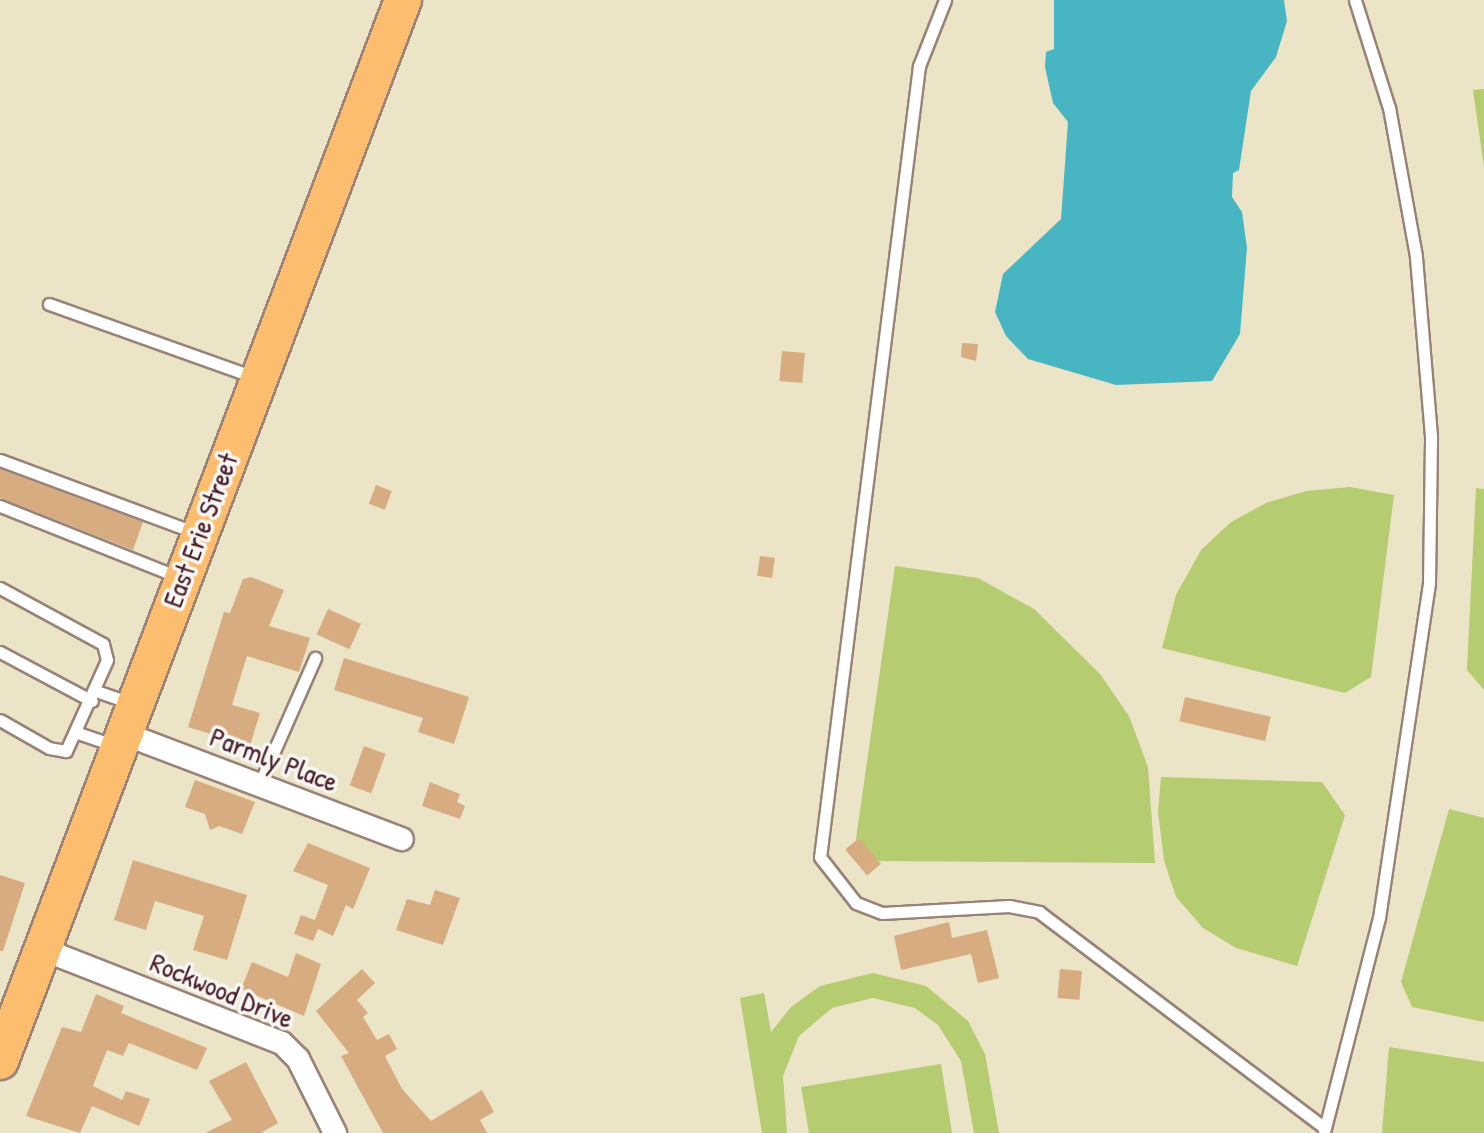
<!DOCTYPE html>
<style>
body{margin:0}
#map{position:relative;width:1484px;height:1133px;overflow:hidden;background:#ebe4c6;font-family:"Patrick Hand",sans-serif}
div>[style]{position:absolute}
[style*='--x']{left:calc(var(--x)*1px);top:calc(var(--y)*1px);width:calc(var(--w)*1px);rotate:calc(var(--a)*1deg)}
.green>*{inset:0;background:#b5cc71}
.water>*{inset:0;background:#48b5c3}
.building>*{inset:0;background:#d7ac81;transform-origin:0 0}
.roads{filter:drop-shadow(2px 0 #9a8278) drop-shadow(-2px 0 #9a8278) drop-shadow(0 2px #9a8278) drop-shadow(0 -2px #9a8278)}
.service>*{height:11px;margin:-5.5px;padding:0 5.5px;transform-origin:5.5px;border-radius:5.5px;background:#fff}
.minor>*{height:22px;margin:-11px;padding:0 11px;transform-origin:11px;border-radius:11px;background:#fff}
.primary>*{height:36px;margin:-18px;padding:0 18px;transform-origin:18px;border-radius:18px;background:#fcbd6f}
span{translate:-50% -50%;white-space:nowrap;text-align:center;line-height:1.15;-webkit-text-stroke:7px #f6f6f2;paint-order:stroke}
.street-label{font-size:28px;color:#4a1f2b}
</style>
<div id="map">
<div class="green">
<div style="clip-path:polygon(1484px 89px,1484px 167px,1473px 90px)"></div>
<div style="clip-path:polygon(1350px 487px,1394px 495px,1371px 677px,1345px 693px,1162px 648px,1176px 595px,1201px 550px,1231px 522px,1266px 503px,1306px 491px)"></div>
<div style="clip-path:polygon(1476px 488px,1484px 489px,1484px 690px,1467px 670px)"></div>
<div style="clip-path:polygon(895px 566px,978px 578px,1034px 609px,1100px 674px,1129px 716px,1148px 767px,1155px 863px,873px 861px,856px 839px)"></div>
<div style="clip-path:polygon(1161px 777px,1322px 782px,1345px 815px,1297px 966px,1236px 948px,1203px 928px,1176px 897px,1164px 860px,1158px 812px)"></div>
<div style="clip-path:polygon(1449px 809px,1484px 818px,1484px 1022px,1412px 1007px,1401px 982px)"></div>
<div style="clip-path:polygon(873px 973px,926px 986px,968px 1021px,985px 1054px,999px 1133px,974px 1133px,961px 1061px,938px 1025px,915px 1008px,873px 998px,832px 1008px,799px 1036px,783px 1076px,787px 1133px,762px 1133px,740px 998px,764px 993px,771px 1032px,791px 1007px,820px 986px)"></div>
<div style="clip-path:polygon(1389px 1047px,1484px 1062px,1484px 1133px,1382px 1133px)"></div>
<div style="clip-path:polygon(941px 1064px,952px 1133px,809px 1133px,801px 1087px)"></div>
</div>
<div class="water">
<div style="clip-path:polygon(1054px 0,1284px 0,1287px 21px,1276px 57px,1251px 91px,1239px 170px,1233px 173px,1232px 197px,1242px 212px,1247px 248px,1240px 334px,1212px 381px,1116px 385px,1028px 359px,1006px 336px,995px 312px,1003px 274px,1061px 219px,1068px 122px,1053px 103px,1045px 67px,1046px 52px,1054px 49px)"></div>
</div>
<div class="building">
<div style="clip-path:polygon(962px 343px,978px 344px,976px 361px,961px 357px)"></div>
<div style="left:782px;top:351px;width:23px;height:30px;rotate:5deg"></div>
<div style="clip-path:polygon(0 469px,143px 522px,133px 550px,0 498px)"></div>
<div style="left:376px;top:485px;width:17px;height:20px;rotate:21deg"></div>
<div style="left:760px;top:556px;width:15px;height:20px;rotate:8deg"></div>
<div style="clip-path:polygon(251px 577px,284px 590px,269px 626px,310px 638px,299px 672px,247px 656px,232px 705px,260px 713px,250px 746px,188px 727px,224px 612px,230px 613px,243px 579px)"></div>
<div style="left:328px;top:609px;width:36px;height:28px;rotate:24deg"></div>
<div style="clip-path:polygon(344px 658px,469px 697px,454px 744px,418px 732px,423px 718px,334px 690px)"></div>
<div style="left:1185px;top:697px;width:88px;height:25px;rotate:13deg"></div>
<div style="left:364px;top:746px;width:23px;height:42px;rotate:20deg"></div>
<div style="clip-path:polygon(195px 780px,255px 802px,242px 834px,219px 826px,210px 830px,205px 814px,185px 807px)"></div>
<div style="clip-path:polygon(430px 782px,460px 794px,457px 802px,465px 806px,460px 819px,422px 806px)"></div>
<div style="left:859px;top:838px;width:34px;height:18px;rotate:50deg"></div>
<div style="clip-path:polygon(308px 843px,370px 868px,353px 909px,346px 905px,333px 936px,318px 929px,313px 941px,294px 934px,301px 915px,315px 920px,328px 885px,293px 871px)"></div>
<div style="clip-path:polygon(133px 860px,247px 895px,227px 960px,193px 950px,204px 916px,155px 901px,146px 930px,114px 920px)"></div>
<div style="clip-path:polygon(0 875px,25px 883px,3px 951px,0 951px)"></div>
<div style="clip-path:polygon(435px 890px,460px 898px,443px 945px,396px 930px,407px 899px,430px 905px)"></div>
<div style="clip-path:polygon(949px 922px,952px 938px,987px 930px,999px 978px,978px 983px,971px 954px,901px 970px,894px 936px)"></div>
<div style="clip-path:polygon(296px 953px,321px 964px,304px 1016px,241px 989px,252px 962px,288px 977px)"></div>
<div style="clip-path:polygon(362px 969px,375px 983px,357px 1000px,368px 1013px,363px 1017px,377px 1040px,389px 1034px,397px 1049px,385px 1056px,402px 1089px,431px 1121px,482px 1090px,494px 1112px,480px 1120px,487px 1133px,383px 1133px,341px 1056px,349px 1053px,316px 1011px)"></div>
<div style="left:1060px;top:969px;width:22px;height:29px;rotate:5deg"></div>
<div style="clip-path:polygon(96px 994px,124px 1006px,121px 1013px,207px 1048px,197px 1070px,129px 1043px,123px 1056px,107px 1050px,93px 1086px,122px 1100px,126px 1091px,150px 1099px,139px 1126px,92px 1106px,80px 1133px,26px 1116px,62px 1027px,81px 1032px)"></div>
<div style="clip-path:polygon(246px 1062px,278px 1123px,261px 1133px,205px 1133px,232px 1120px,209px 1081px)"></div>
</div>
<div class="roads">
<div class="service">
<div style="--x:945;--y:0;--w:71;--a:111.5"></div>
<div style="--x:919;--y:66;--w:797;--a:97.13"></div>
<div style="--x:820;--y:857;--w:58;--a:52"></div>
<div style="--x:856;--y:903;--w:28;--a:21"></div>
<div style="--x:882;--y:913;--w:127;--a:-3.2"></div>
<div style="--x:1009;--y:906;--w:31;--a:11"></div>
<div style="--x:1039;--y:912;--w:358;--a:37.1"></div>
<div style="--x:49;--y:304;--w:218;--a:19.6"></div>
<div style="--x:0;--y:460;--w:207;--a:20.4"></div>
<div style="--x:0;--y:506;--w:192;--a:21.7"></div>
<div style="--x:0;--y:588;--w:117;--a:28.5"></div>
<div style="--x:103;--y:644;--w:16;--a:76"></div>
<div style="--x:107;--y:660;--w:100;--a:114.3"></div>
<div style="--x:66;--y:751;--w:17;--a:-170"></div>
<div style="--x:49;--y:748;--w:56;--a:-150.3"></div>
<div style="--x:0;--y:652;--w:104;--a:28"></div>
<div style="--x:96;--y:691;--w:36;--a:19"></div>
<div style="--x:78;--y:733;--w:40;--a:18.9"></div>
<div style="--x:259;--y:785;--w:139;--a:-66.2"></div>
<div style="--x:1324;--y:1132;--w:221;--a:-75.6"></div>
<div style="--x:1379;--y:918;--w:339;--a:-81.5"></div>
<div style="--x:1429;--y:583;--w:147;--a:-89.2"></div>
<div style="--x:1431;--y:436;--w:181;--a:-94.8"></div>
<div style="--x:1416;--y:256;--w:150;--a:-100.3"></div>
<div style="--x:1389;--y:108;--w:113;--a:-107.5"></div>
</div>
<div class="minor">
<div style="--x:125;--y:734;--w:296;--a:20.8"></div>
<div style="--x:42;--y:949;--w:258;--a:21.4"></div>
<div style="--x:282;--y:1043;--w:23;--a:45"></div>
<div style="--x:298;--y:1059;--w:83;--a:63.4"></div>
</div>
<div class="primary">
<div style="--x:0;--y:1061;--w:1135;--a:-69.2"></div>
</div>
</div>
<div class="street-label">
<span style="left:200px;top:530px;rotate:-69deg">East Erie Street</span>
<span style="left:274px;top:759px;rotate:21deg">Parmly Place</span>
<span style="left:222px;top:990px;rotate:23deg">Rockwood Drive</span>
</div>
</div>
